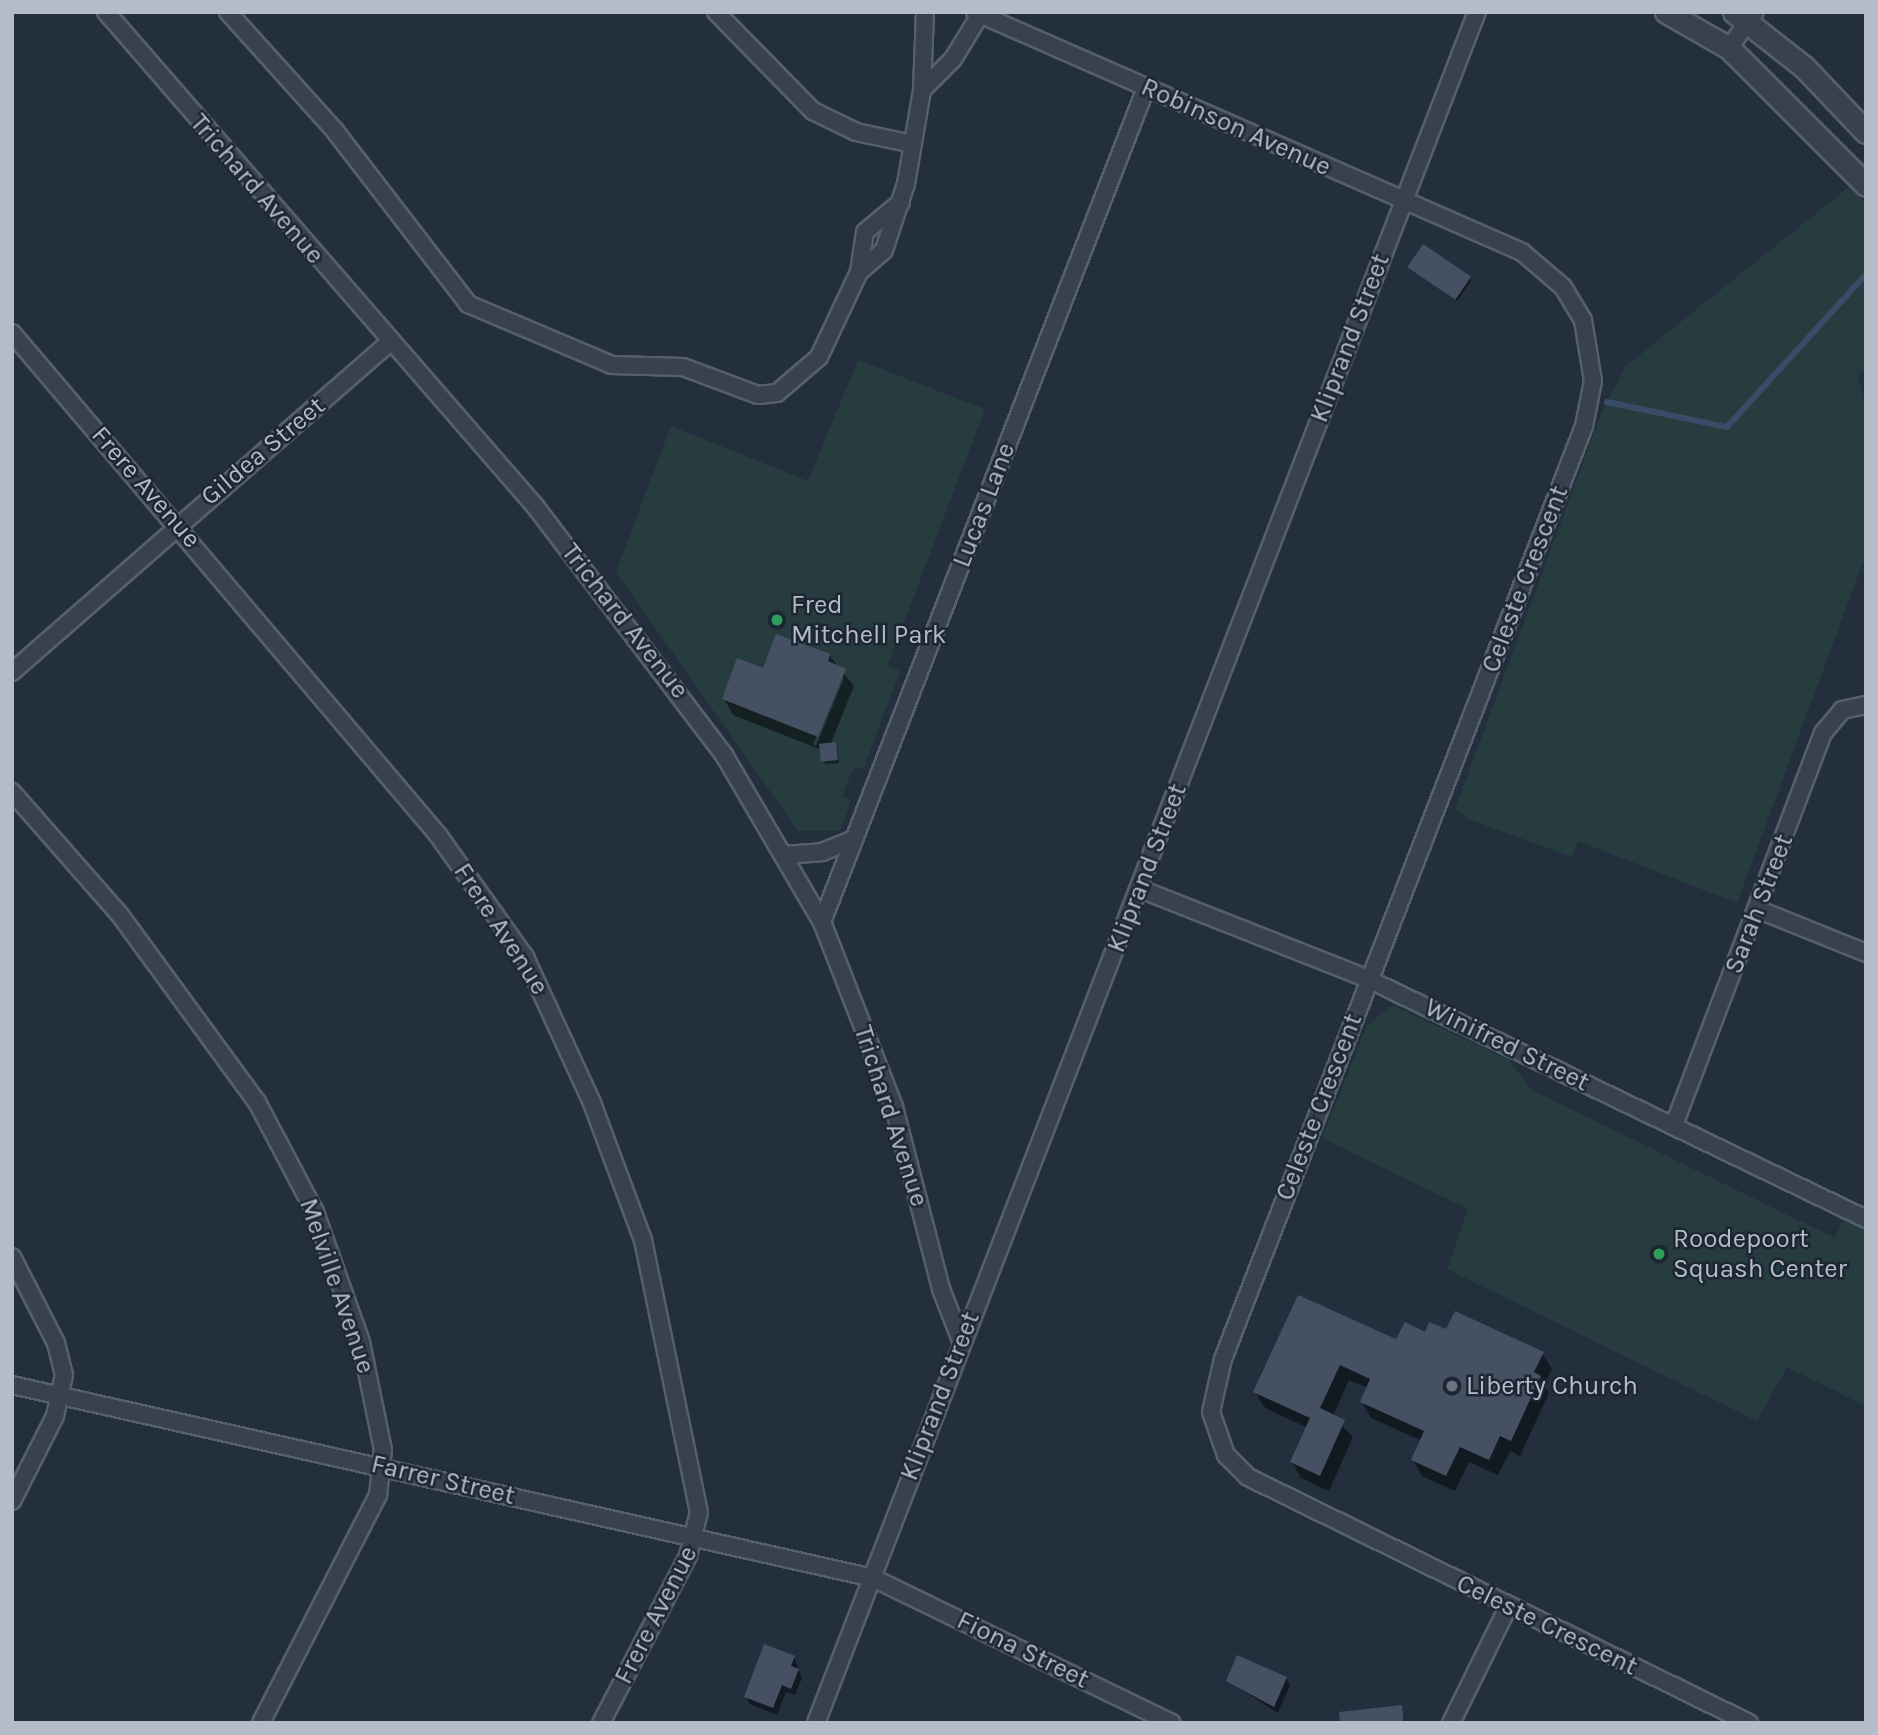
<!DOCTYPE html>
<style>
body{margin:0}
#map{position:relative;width:1878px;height:1735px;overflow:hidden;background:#242f3e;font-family:Karla,sans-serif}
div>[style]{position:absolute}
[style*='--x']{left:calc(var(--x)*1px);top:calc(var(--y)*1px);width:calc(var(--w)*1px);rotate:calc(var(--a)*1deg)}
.green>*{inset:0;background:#263c3f}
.shadow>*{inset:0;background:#0007}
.stream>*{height:6px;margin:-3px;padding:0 3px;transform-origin:3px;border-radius:3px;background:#394c67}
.building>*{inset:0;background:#455162;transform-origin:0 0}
.roads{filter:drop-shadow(2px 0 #565f6c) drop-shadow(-2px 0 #565f6c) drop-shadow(0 2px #565f6c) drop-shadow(0 -2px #565f6c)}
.minor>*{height:16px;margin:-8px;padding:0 8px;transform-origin:8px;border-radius:8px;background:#38414e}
.tertiary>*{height:21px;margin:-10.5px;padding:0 10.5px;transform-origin:10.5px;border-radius:10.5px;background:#38414e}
.dots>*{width:19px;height:19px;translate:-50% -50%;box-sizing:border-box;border:4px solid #1d2633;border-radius:50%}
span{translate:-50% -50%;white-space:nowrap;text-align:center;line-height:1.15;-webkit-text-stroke:5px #1d2633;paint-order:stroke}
.street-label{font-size:26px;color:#b4bcc9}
.poi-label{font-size:26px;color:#b4bcc9}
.left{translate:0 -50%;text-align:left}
.frame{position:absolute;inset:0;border:14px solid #b4bcc9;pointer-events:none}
</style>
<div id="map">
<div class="green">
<div style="clip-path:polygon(1849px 187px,1866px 204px,1866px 368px,1858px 375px,1866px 413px,1866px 554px,1737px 903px,1578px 841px,1572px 857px,1468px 819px,1455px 809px,1601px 414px,1626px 366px)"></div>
<div style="clip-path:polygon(858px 360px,985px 409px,887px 667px,900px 671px,863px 770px,854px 766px,842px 796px,851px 800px,840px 831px,798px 831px,616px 572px,671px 426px,808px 481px)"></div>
<div style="clip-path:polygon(1392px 1005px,1508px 1059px,1532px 1090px,1835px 1238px,1844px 1218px,1866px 1229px,1866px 1406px,1787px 1367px,1757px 1421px,1447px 1269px,1468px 1209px,1322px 1138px,1367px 1025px)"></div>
</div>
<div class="shadow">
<div style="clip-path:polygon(1409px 267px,1469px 277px,1471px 281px,1457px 301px)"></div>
<div style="clip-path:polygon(evenodd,829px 655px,854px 686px,830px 745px,837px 747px,839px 763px,825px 764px,822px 750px,733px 715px,724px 699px,764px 670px,829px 655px,840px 678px,844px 678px,816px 746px,813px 744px,840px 678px)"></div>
<div style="clip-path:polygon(1447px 1332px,1542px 1353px,1552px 1369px,1544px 1385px,1549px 1393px,1520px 1456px,1510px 1451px,1498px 1475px,1469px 1462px,1455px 1491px,1422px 1476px,1413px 1460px,1422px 1441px,1371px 1418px,1362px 1402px,1368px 1388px,1349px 1380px,1333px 1416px,1353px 1437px,1329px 1491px,1301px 1478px,1292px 1462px,1308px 1428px,1265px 1408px,1255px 1392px,1397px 1342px)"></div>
<div style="clip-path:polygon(794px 1657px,802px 1678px,795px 1695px,786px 1692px,777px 1715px,750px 1704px,746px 1697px)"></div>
<div style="clip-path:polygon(1286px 1678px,1290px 1685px,1278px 1713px,1228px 1681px)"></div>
<div style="clip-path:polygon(1401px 1707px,1406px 1723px,1361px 1723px)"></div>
</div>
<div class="stream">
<div style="--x:1607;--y:402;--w:123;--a:11.8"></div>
<div style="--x:1727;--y:427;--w:207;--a:-47.7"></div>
</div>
<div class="building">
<div style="left:1423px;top:244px;width:58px;height:28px;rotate:34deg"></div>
<div style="clip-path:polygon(776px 634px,830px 654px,828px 661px,846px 669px,818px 737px,722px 699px,737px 658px,763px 668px)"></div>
<div style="left:836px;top:742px;width:18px;height:17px;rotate:84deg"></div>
<div style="clip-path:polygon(1298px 1295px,1396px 1339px,1405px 1322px,1425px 1332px,1429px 1322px,1446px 1329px,1455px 1311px,1544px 1352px,1534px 1372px,1541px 1376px,1511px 1441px,1500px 1436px,1489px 1460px,1460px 1447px,1446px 1476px,1411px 1460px,1424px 1431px,1360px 1402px,1370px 1379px,1340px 1365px,1320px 1408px,1345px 1420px,1320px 1476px,1290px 1462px,1310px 1418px,1253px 1392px)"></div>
<div style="clip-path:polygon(764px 1644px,795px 1656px,791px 1666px,799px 1669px,791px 1689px,782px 1685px,773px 1708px,744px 1697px)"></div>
<div style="clip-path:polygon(1237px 1655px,1287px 1677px,1274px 1707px,1226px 1681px)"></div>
<div style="clip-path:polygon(1402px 1705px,1404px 1723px,1340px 1723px,1339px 1712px)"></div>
</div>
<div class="roads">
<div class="minor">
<div style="--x:106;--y:12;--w:654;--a:49.03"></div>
<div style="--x:535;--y:506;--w:313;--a:52.8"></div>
<div style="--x:724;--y:755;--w:194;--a:59.6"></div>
<div style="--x:822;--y:922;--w:199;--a:68.7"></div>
<div style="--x:894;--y:1107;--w:188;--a:75.5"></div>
<div style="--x:941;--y:1289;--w:53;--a:68.8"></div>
<div style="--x:228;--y:12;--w:160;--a:48"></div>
<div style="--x:335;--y:131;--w:218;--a:52.4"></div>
<div style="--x:468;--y:304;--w:156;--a:23"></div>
<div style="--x:612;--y:365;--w:71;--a:1.6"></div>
<div style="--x:683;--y:367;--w:80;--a:20.5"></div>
<div style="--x:758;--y:395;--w:19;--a:-6"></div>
<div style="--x:777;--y:393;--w:55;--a:-40.6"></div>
<div style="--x:819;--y:357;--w:94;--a:-64.8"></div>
<div style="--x:859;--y:272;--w:40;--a:-81.5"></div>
<div style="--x:865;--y:232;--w:47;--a:-39.8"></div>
<div style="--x:716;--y:12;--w:139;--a:45.6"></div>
<div style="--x:813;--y:111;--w:48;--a:26"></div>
<div style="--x:856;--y:132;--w:58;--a:11.9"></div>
<div style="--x:975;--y:12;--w:597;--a:23.69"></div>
<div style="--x:1522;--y:252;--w:54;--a:40.5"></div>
<div style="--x:1563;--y:287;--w:39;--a:59"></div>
<div style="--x:1583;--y:320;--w:62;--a:80.7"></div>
<div style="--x:1593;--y:381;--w:46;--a:101.3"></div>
<div style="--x:1584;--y:426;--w:1000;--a:111.15"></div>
<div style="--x:1223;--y:1359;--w:54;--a:102.8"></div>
<div style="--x:1211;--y:1412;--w:46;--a:70.8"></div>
<div style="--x:1226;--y:1455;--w:31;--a:45"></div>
<div style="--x:1248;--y:1477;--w:558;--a:26.15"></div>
<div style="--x:1729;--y:48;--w:44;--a:-54.2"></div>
<div style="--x:922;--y:90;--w:44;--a:-45"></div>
<div style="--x:953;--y:59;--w:52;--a:-58.5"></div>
<div style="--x:859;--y:272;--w:33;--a:-41"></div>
<div style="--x:884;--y:250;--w:70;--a:-71.6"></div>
<div style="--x:906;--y:184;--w:95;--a:-80.3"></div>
<div style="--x:922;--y:90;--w:78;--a:-87.8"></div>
<div style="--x:12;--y:333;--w:658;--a:49.68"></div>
<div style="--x:438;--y:835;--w:150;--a:54.5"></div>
<div style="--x:525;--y:957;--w:161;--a:65.3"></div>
<div style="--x:592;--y:1103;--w:146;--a:69.6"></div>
<div style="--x:643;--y:1240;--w:278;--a:78.4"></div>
<div style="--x:699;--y:1512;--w:45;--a:104"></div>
<div style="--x:688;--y:1556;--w:188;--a:117.5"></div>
<div style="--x:12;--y:672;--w:502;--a:-41.12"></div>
<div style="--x:12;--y:792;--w:164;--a:48.7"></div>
<div style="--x:120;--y:915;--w:232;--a:53.8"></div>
<div style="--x:257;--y:1102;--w:124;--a:62.2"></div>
<div style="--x:315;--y:1212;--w:138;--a:70.5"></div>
<div style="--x:361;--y:1342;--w:110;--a:78.5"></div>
<div style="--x:383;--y:1450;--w:45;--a:96.3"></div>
<div style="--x:378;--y:1495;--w:256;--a:117.2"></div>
<div style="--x:783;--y:855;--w:39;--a:-4"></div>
<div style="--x:822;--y:852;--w:35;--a:-22"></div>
<div style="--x:1140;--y:889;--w:245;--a:21.5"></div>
<div style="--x:1368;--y:979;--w:553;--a:25.73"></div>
<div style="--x:1757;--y:909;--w:118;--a:22"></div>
<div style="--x:822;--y:922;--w:895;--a:-68.77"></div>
<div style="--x:1674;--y:1125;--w:419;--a:-69.2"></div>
<div style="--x:1823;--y:733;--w:30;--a:-50"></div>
<div style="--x:1842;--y:710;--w:25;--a:-12"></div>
<div style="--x:12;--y:1257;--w:97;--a:62.9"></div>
<div style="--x:56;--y:1343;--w:33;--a:76"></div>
<div style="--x:64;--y:1375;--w:42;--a:102.4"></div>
<div style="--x:55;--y:1416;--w:95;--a:116.8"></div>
<div style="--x:12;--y:1385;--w:882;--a:12.63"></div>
<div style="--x:873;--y:1578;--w:332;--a:25.9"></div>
<div style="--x:816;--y:1723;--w:1834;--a:-68.88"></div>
<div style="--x:1451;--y:1723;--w:129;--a:-63.8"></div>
</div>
<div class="tertiary">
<div style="--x:1666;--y:12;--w:73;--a:29.7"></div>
<div style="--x:1729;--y:48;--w:194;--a:45"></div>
<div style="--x:1734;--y:12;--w:89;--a:38.2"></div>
<div style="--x:1804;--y:67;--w:90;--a:46.4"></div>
</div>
</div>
<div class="dots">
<div style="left:777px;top:620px;background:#2e9e5b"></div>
<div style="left:1659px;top:1254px;background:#2e9e5b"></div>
<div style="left:1452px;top:1386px;background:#6b7280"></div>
</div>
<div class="street-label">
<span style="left:1236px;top:127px;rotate:24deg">Robinson Avenue</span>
<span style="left:257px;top:189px;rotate:49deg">Trichard Avenue</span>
<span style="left:1350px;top:338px;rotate:-69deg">Kliprand Street</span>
<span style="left:263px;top:451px;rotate:-40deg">Gildea Street</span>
<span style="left:146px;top:487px;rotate:49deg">Frere Avenue</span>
<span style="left:984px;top:505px;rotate:-69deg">Lucas Lane</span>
<span style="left:1525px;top:579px;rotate:-69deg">Celeste Crescent</span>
<span style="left:625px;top:621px;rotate:52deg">Trichard Avenue</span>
<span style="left:1147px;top:868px;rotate:-69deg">Kliprand Street</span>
<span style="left:1759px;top:904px;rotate:-69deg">Sarah Street</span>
<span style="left:501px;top:929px;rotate:57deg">Frere Avenue</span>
<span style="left:1507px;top:1045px;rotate:26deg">Winifred Street</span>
<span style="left:1319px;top:1107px;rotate:-69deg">Celeste Crescent</span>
<span style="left:891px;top:1116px;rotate:72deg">Trichard Avenue</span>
<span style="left:337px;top:1286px;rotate:71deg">Melville Avenue</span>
<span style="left:940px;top:1396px;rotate:-69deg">Kliprand Street</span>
<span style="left:443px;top:1480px;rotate:13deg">Farrer Street</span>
<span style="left:656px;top:1615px;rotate:-63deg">Frere Avenue</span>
<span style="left:1547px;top:1625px;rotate:26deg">Celeste Crescent</span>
<span style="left:1023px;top:1650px;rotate:26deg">Fiona Street</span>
</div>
<div class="poi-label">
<span class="left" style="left:791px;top:620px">Fred<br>Mitchell Park</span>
<span class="left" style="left:1673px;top:1254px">Roodepoort<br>Squash Center</span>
<span class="left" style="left:1466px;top:1386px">Liberty Church</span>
</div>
<div class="frame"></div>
</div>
